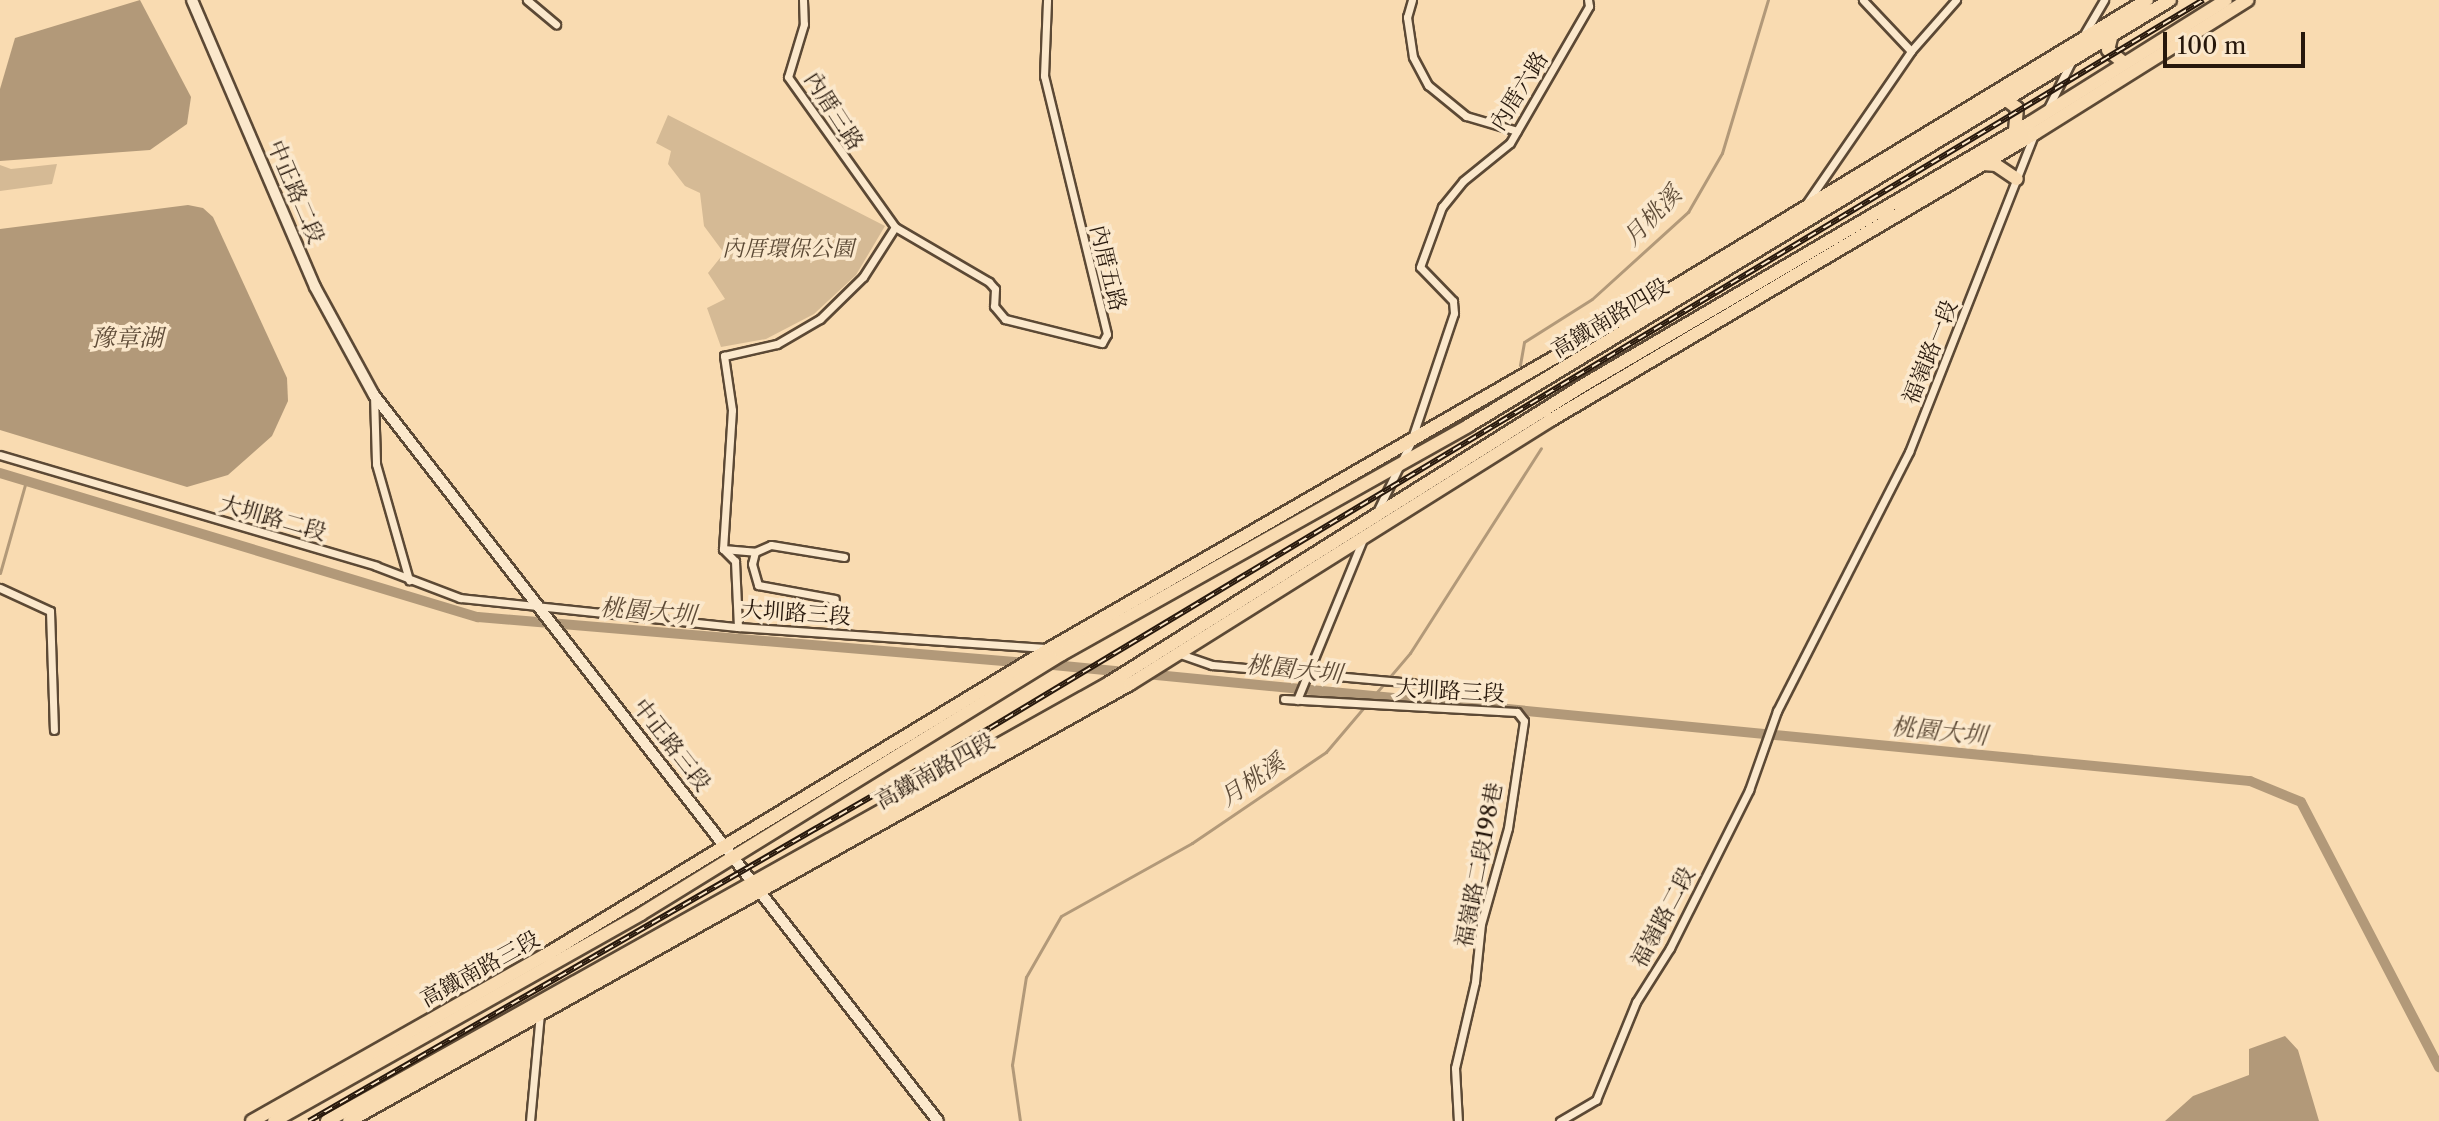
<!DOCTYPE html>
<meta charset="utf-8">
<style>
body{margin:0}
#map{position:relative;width:2439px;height:1121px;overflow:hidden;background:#f9dbb1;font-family:"Libre Caslon Text","Noto Serif TC",serif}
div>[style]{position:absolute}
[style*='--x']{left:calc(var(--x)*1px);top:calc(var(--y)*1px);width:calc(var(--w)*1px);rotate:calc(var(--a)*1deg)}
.green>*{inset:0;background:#d5ba95}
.water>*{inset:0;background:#b29979}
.stream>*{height:3px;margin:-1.5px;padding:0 1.5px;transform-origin:1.5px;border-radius:1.5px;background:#b29979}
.canal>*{height:10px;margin:-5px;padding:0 5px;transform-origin:5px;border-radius:5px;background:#b29979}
.roads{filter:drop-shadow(2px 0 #5c4935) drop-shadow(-2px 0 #5c4935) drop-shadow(0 2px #5c4935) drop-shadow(0 -2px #5c4935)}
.street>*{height:7px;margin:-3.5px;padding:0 3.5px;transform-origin:3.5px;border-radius:3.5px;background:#fbe8cc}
.secondary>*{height:10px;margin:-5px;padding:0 5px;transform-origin:5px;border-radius:5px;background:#fbe8cc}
.primary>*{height:12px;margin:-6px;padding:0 6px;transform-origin:6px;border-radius:6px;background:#f9dbb1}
.rail>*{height:6px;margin-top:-3px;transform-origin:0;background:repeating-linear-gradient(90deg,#fbe8cc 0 9px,#27180c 0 18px);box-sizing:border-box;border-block:2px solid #27180c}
span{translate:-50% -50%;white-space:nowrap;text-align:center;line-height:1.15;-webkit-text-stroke:7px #fbe8cc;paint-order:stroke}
.street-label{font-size:22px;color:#27180c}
.park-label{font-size:22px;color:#5b4935;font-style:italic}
.water-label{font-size:24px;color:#5f4c38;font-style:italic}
.scale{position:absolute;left:2163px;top:32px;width:142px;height:36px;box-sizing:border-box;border:4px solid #27180c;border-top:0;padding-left:10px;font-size:24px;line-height:28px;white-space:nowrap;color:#27180c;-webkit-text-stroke:6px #fbe8cc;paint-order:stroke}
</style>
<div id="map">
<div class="green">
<div style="clip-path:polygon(668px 115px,885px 226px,856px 275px,814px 314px,766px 339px,721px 347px,707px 308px,725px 299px,708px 273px,724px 253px,704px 226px,700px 193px,685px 186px,668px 164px,671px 151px,656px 143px)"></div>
<div style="clip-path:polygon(57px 164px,52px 184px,0 191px,0 165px,11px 169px)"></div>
</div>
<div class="water">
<div style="clip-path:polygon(140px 0,191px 97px,187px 124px,150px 150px,0 161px,0 89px,15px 38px)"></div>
<div style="clip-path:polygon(188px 205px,203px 208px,213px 217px,287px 378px,288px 401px,272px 436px,228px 475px,187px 487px,0 430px,0 229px)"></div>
<div style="clip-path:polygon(2285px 1036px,2298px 1050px,2319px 1121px,2165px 1121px,2193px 1096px,2249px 1075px,2249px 1049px)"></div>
</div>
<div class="stream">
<div style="--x:1520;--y:365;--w:23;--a:-80"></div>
<div style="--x:1524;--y:342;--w:80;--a:-32.3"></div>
<div style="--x:1592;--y:299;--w:130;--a:-42.2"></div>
<div style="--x:1688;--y:212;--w:68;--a:-60"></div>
<div style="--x:1722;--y:153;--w:160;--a:-73.3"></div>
<div style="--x:0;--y:573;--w:96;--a:-74.2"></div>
<div style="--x:1020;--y:1121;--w:57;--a:-98.1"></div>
<div style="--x:1012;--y:1065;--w:89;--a:-81"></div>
<div style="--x:1026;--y:977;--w:70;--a:-60.2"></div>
<div style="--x:1061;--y:916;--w:150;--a:-29.1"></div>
<div style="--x:1192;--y:843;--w:162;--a:-34.2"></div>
<div style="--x:1326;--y:752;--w:130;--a:-49.7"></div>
<div style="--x:1410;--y:653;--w:243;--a:-57.4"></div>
</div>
<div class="canal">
<div style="--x:0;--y:473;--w:499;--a:16.8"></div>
<div style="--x:478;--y:617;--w:551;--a:4.79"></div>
<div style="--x:1043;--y:664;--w:1213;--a:5.54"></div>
<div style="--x:2250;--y:781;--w:55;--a:22.4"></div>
<div style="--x:2301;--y:802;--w:299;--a:62.5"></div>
</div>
<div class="roads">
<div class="street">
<div style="--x:527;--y:0;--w:38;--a:40"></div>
<div style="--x:803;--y:0;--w:24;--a:88"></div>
<div style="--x:804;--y:24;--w:55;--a:106.8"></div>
<div style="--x:788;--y:77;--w:184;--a:54.5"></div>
<div style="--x:895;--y:227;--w:109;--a:30.3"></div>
<div style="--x:989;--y:282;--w:9;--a:49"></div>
<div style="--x:995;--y:289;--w:17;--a:93"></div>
<div style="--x:994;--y:306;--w:17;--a:50"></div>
<div style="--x:1005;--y:319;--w:100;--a:13.9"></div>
<div style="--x:1102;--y:343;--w:10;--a:-61"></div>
<div style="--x:1107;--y:334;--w:266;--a:-103.7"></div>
<div style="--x:1044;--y:76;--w:76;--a:-87.7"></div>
<div style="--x:1412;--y:0;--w:18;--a:106"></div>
<div style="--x:1407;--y:17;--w:40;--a:81.5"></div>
<div style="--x:1413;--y:57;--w:32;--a:62"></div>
<div style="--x:1428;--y:85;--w:49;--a:39.2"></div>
<div style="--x:1466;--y:116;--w:53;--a:16.4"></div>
<div style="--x:2083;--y:36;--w:42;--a:-59.7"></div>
<div style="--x:1911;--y:51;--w:68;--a:-48.6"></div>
<div style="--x:2046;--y:112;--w:56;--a:-63.4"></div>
<div style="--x:1806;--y:204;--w:186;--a:-55.5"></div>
<div style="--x:1911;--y:51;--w:70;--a:-133.3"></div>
<div style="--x:374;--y:395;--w:69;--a:88.3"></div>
<div style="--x:376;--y:464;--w:121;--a:74.1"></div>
<div style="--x:0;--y:455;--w:392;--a:16.4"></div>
<div style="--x:376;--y:566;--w:90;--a:20.9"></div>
<div style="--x:460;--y:598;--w:280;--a:6"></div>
<div style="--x:738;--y:627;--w:312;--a:3.9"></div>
<div style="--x:1376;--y:514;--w:78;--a:-64.1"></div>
<div style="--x:1410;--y:444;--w:138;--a:-71.4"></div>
<div style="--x:1454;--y:313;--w:12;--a:-95"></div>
<div style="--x:1453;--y:301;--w:47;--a:-134.1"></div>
<div style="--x:1420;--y:267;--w:64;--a:-69.9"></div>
<div style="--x:1442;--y:207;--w:33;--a:-51"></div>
<div style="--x:1463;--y:181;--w:60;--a:-39"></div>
<div style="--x:1510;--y:143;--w:158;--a:-60"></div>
<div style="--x:1589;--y:6;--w:6;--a:-99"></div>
<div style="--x:723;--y:549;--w:32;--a:5"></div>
<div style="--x:755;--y:552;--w:17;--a:-24"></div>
<div style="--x:771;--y:545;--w:74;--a:9.3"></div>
<div style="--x:755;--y:552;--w:12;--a:104"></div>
<div style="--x:752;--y:564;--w:22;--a:74"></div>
<div style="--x:758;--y:585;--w:78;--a:10.3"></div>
<div style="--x:0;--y:588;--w:55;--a:24.7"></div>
<div style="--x:50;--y:611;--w:119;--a:88.1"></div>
<div style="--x:738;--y:627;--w:66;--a:-92.6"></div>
<div style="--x:735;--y:561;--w:17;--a:-135"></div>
<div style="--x:723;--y:549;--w:139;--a:-86.3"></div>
<div style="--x:732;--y:410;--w:55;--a:-98.4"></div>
<div style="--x:724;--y:356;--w:54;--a:-12.8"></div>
<div style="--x:777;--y:344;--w:50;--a:-30.2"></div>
<div style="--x:820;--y:319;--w:60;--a:-44.3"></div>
<div style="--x:863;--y:277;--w:59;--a:-57.4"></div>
<div style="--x:1180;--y:654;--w:34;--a:19"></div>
<div style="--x:1212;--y:665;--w:201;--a:5.1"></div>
<div style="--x:1284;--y:699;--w:233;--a:3.2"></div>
<div style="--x:1517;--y:712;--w:11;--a:52"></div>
<div style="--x:1524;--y:721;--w:108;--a:98.5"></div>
<div style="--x:1508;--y:828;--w:100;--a:105.7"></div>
<div style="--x:1481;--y:924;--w:58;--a:95.9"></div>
<div style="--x:1475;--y:982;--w:88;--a:103.1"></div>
<div style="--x:1455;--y:1068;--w:53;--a:86.8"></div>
<div style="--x:1297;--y:700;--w:174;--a:-67.7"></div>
<div style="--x:530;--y:1121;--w:107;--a:-84.7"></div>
<div style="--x:1560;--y:1121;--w:42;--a:-30.3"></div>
<div style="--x:1596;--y:1100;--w:106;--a:-67.8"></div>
<div style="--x:1636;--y:1002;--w:64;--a:-57.8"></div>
<div style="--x:1670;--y:948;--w:177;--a:-63.4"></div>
<div style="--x:1749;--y:790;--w:84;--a:-70.5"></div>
<div style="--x:1777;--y:711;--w:291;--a:-63"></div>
<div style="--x:1909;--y:452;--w:339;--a:-68.5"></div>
</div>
<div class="secondary">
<div style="--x:192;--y:0;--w:312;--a:66.8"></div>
<div style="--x:315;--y:287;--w:123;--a:61.4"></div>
<div style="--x:374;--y:395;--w:919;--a:52.16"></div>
</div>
<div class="primary">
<div style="--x:2112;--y:34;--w:16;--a:104"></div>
<div style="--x:2108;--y:50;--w:21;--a:39"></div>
<div style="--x:2005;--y:99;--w:15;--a:37"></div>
<div style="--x:2017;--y:108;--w:23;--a:95"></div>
<div style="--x:1983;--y:164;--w:13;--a:4"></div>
<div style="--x:1996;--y:165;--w:25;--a:34"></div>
<div style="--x:252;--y:1121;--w:335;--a:-29.5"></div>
<div style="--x:544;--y:956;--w:593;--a:-31.28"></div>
<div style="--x:1051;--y:648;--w:674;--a:-29.99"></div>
<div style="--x:1635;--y:311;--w:599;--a:-31.28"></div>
<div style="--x:274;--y:1121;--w:421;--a:-29.4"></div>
<div style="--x:641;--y:914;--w:495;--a:-31.7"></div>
<div style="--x:1062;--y:654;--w:466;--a:-29.3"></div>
<div style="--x:1468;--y:426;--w:821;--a:-31.25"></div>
<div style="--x:327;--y:1121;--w:896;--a:-29.25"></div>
<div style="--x:1109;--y:683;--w:559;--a:-32.12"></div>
<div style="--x:1582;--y:386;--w:519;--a:-30.42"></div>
<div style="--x:2030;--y:123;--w:231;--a:-32.1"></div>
<div style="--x:349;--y:1121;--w:895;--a:-29.23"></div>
<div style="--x:1130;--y:684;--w:495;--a:-32.1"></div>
<div style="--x:1549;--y:421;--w:564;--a:-30.62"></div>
<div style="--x:2034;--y:134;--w:252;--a:-32.1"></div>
</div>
</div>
<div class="rail">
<div style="--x:309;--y:1121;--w:786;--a:-29.99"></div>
<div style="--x:990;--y:728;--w:1415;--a:-30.97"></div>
</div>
<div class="street-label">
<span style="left:1519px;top:91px;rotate:-58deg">內厝六路</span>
<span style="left:834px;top:111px;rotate:57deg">內厝三路</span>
<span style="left:296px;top:192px;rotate:67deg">中正路二段</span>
<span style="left:1108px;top:268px;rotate:76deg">內厝五路</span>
<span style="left:1610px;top:318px;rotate:-31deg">高鐵南路四段</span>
<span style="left:1930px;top:352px;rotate:-68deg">福嶺路一段</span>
<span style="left:273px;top:518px;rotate:16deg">大圳路二段</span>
<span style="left:796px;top:613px;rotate:4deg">大圳路三段</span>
<span style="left:1450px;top:691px;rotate:3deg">大圳路三段</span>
<span style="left:672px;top:745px;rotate:52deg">中正路三段</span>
<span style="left:935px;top:771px;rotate:-29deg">高鐵南路四段</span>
<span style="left:1479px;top:865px;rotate:-79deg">福嶺路二段198巷</span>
<span style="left:1663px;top:917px;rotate:-62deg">福嶺路二段</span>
<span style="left:480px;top:969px;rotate:-29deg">高鐵南路三段</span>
</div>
<div class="park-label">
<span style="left:788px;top:249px">內厝環保公園</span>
</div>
<div class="water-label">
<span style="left:1652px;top:216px;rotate:-46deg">月桃溪</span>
<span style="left:127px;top:338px">豫章湖</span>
<span style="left:648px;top:611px;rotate:5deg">桃園大圳</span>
<span style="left:1294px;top:669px;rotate:6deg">桃園大圳</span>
<span style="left:1939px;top:731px;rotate:6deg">桃園大圳</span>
<span style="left:1252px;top:780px;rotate:-34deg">月桃溪</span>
</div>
<div class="scale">100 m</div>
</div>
